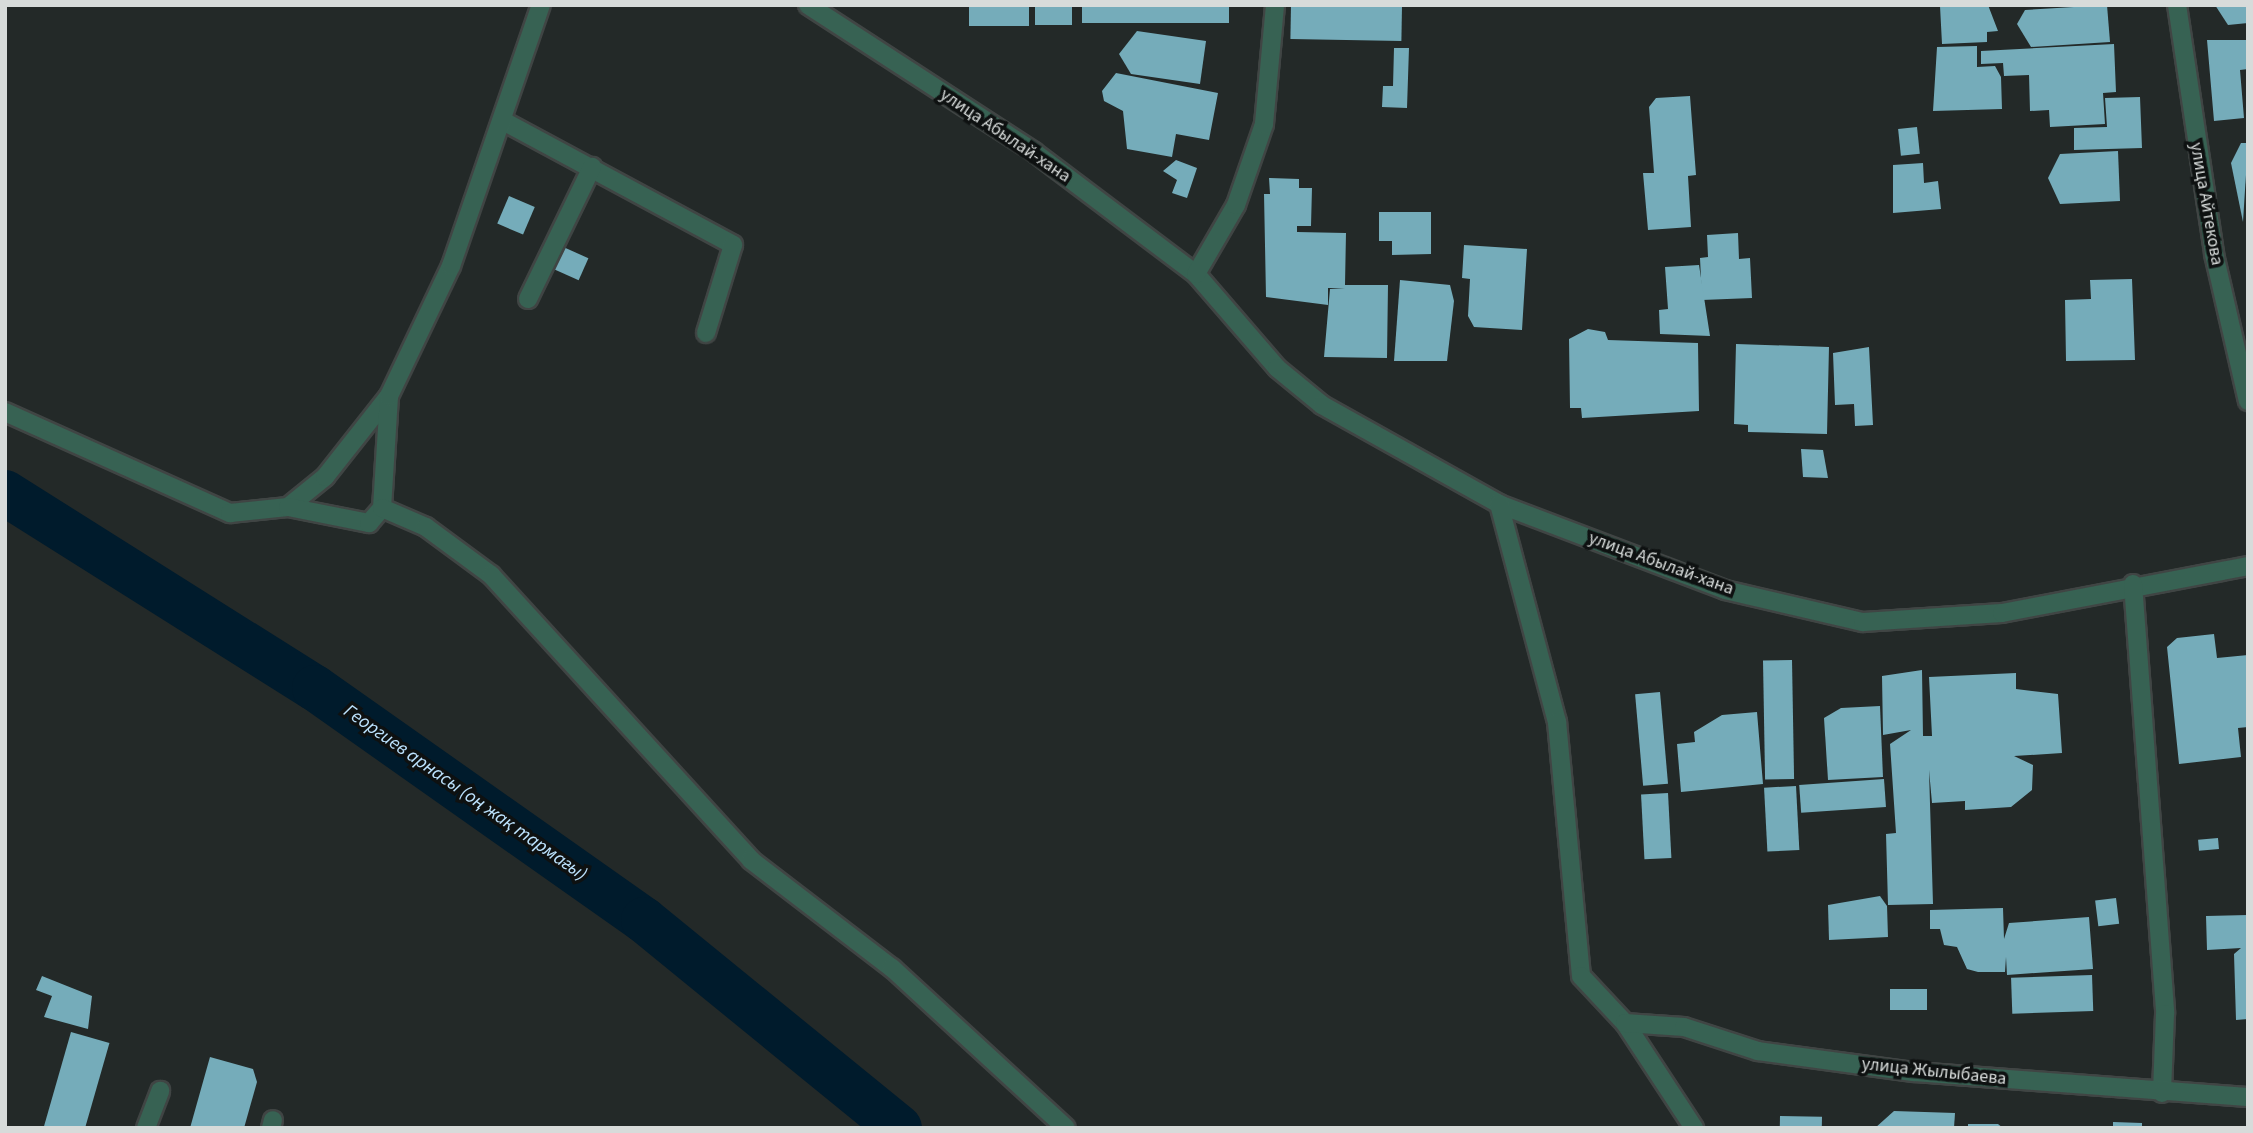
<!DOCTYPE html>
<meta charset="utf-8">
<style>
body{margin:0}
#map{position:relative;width:2253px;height:1133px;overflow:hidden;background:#232928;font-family:"Source Sans 3",sans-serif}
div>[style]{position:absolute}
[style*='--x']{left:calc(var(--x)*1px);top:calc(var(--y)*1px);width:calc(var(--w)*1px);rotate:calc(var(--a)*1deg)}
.canal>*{height:46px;margin:-23px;padding:0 23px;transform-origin:23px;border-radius:23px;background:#001b2c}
.building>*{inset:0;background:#75acba;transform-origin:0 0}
.roads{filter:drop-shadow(2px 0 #404544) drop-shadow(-2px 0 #404544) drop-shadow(0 2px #404544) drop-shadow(0 -2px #404544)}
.minor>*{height:18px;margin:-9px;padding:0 9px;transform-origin:9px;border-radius:9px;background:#376253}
span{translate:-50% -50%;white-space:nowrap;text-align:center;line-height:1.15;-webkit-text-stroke:7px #0e1111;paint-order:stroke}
.street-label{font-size:18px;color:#d7dbda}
.water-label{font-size:19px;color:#bce2fd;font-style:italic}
.frame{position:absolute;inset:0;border:7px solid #d7dbda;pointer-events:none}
</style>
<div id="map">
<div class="canal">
<div style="--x:5;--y:493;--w:366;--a:32.2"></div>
<div style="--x:315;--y:688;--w:403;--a:35.2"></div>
<div style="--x:644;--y:920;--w:329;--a:39.2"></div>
</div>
<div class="building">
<div style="left:969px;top:5px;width:60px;height:21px"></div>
<div style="left:1035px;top:5px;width:37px;height:20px"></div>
<div style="left:1082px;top:5px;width:147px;height:18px"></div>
<div style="left:1291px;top:5px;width:111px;height:34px;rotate:1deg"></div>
<div style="clip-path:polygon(1988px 5px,1998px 31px,1987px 32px,1987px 42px,1942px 44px,1940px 6px)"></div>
<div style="clip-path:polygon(2107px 5px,2110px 42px,2031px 47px,2017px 24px,2025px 10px)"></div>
<div style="clip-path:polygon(2215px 5px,2248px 5px,2248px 23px,2228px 25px)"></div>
<div style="clip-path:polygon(1137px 31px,1206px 41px,1200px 84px,1131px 74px,1119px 54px)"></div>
<div style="clip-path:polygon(2207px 40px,2248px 40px,2248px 69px,2240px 70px,2244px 118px,2214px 121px)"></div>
<div style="clip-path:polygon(2114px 44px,2116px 92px,2103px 93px,2105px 124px,2050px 127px,2049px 110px,2030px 111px,2029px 75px,2004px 76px,2003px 63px,1981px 64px,1981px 51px)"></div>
<div style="clip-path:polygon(1977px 46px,1977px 67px,1995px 66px,2001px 77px,2002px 109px,1933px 111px,1937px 47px)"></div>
<div style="clip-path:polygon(1394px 48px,1409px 48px,1407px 108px,1382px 107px,1383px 86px,1393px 86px)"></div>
<div style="clip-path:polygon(1116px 73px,1218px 93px,1209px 140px,1176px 134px,1172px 157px,1127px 149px,1123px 111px,1104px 101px,1102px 91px)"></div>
<div style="clip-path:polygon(1690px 96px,1696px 175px,1688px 176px,1691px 227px,1648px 230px,1643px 173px,1654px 173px,1649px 107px,1656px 98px)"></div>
<div style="clip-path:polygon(2140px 97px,2142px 148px,2074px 150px,2074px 128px,2107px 127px,2105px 98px)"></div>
<div style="left:1917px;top:127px;width:27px;height:19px;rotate:84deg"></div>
<div style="clip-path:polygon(2241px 143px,2248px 143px,2243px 222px,2231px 163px)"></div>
<div style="clip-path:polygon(2118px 151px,2120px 201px,2060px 204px,2048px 178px,2060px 154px)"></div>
<div style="clip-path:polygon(1176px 160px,1197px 168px,1187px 198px,1172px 193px,1177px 180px,1163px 171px)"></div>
<div style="clip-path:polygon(1923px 163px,1924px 183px,1938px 181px,1941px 209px,1893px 213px,1893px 165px)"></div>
<div style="clip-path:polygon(1269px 178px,1299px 179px,1299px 188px,1312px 188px,1311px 226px,1297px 226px,1297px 232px,1346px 233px,1345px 285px,1388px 285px,1387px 358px,1324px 357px,1330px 289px,1345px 288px,1328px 288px,1328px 305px,1266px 297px,1264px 194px,1270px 194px)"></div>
<div style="left:509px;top:196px;width:28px;height:30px;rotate:23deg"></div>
<div style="clip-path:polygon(1379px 212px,1431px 212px,1431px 254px,1392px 255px,1392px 241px,1379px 241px)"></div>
<div style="clip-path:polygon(1738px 233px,1739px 259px,1750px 258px,1752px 298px,1702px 300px,1700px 258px,1708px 257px,1707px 235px)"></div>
<div style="clip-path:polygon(1464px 245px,1527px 249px,1522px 330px,1474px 327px,1468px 316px,1470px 279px,1462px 278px)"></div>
<div style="left:561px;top:246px;width:30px;height:24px;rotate:24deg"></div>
<div style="clip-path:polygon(1699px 265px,1710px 336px,1660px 334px,1659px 310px,1668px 309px,1665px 267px)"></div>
<div style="clip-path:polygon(2132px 279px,2135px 360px,2066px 361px,2065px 300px,2091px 299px,2090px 280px)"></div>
<div style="clip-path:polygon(1400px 280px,1450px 285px,1454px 301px,1447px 361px,1394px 361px)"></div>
<div style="clip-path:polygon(1588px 329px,1605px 332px,1608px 340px,1698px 343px,1699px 411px,1582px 418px,1581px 408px,1570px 408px,1569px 339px)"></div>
<div style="clip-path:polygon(1736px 344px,1829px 347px,1827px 434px,1748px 432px,1748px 425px,1734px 424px)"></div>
<div style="clip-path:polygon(1869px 347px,1873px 425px,1855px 426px,1854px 404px,1835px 405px,1833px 353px)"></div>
<div style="clip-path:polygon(1801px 449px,1823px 450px,1828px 478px,1803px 477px)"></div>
<div style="clip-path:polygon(2214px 634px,2217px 658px,2248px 655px,2248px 727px,2238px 728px,2241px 757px,2179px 764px,2167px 647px,2177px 638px)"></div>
<div style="left:1792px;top:660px;width:119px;height:29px;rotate:89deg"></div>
<div style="clip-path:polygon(1922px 670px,1923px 736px,1932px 736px,1929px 677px,2016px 673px,2016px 689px,2058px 694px,2062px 753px,2014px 756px,2033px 765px,2032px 790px,2011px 807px,1965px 810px,1965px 801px,1932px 803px,1929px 770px,1933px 904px,1888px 905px,1886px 834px,1896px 833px,1890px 744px,1911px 730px,1883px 735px,1882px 676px)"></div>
<div style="left:1660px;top:692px;width:92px;height:25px;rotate:85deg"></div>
<div style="clip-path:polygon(1880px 706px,1883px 777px,1828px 780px,1824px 718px,1841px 708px)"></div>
<div style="clip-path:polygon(1757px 712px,1763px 784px,1681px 792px,1677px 744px,1695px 742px,1694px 732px,1722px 715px)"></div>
<div style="left:1884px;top:779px;width:28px;height:85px;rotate:86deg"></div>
<div style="left:1796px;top:786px;width:64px;height:32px;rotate:87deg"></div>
<div style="left:1668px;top:793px;width:65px;height:27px;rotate:87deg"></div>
<div style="left:2218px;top:838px;width:11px;height:20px;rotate:85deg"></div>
<div style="clip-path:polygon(1880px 896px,1887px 906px,1888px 937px,1829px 940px,1828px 905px)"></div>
<div style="left:2116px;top:898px;width:26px;height:21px;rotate:83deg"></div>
<div style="clip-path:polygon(2003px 908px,2004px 939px,2009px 923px,2089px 917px,2093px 969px,2007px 975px,2006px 957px,2005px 972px,1978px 972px,1967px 969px,1957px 947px,1944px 945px,1940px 929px,1930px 929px,1930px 910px)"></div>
<div style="clip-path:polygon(2248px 915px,2248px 1019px,2236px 1020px,2234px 954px,2241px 948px,2207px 950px,2206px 916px)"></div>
<div style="left:2092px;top:975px;width:36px;height:81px;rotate:88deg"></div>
<div style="clip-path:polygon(42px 976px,92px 996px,88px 1029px,44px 1017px,52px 996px,36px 990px)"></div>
<div style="left:1890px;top:989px;width:37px;height:21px"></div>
<div style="left:71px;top:1032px;width:40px;height:100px;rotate:16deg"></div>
<div style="clip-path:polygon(210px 1057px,253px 1069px,257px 1082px,244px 1128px,190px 1128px)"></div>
<div style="clip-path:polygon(1894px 1111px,1955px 1113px,1954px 1128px,1875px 1128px)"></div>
<div style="left:1780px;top:1116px;width:42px;height:12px;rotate:1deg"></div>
<div style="clip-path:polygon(2113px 1122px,2142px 1123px,2142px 1128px,2113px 1128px)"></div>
<div style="clip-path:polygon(1968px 1124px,1998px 1124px,2003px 1128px,1968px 1128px)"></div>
</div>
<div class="roads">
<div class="minor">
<div style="--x:808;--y:5;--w:270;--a:33"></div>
<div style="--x:1034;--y:152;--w:203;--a:37"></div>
<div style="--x:1196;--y:274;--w:124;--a:49.2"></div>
<div style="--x:1277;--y:368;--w:58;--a:39.4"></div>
<div style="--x:1322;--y:405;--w:203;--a:29.2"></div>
<div style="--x:1499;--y:504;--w:242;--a:20.8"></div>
<div style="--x:1725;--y:590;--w:142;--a:13.1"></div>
<div style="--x:1863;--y:622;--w:139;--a:-3.7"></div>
<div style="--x:2002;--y:613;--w:250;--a:-10.8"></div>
<div style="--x:2177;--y:5;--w:252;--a:81.5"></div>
<div style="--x:2214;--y:254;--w:151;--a:77"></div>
<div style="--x:505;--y:122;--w:259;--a:28.3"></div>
<div style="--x:733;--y:245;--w:92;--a:107.1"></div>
<div style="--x:1196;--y:274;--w:80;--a:-59.9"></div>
<div style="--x:1236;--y:205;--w:86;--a:-70.9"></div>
<div style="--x:1264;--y:124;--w:120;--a:-84.7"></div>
<div style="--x:528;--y:299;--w:147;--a:-64.1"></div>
<div style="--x:5;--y:412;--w:247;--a:24.2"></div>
<div style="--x:230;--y:513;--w:58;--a:-5.9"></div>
<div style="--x:288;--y:507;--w:48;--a:-39"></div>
<div style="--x:325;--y:477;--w:103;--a:-51.7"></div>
<div style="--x:1499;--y:504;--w:226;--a:75.1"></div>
<div style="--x:1557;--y:722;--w:255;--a:84.6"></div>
<div style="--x:1581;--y:976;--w:64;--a:46.9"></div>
<div style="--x:1625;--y:1023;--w:126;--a:56.7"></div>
<div style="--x:288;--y:507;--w:83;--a:11.2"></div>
<div style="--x:369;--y:523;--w:20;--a:-49"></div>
<div style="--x:382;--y:508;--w:112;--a:-86.4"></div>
<div style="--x:389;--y:396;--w:144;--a:-64.5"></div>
<div style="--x:451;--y:266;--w:276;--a:-71"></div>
<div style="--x:382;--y:508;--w:48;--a:23.4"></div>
<div style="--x:426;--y:527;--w:81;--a:36.4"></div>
<div style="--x:491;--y:575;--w:386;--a:47.6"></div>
<div style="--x:751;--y:860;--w:178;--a:37.5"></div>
<div style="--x:892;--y:968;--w:236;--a:42.6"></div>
<div style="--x:2133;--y:584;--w:431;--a:85.7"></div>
<div style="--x:2165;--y:1014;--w:79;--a:92.2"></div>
<div style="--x:1625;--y:1023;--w:59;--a:3.9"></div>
<div style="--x:1684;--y:1027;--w:78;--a:18"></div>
<div style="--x:1758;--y:1051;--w:157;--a:7.7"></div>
<div style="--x:1914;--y:1072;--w:335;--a:4.3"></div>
<div style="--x:146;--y:1128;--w:40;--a:-69"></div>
<div style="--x:271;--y:1128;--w:8;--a:-76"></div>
</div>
</div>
<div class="street-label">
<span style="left:1005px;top:136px;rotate:34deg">улица Абылай-хана</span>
<span style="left:2206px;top:204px;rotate:80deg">улица Айтекова</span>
<span style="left:1661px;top:564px;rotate:20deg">улица Абылай-хана</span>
<span style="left:1934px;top:1072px;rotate:6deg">улица Жылыбаева</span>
</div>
<div class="water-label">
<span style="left:465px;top:793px;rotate:35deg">Георгиев арнасы (оң жақ тармағы)</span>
</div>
<div class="frame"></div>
</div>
